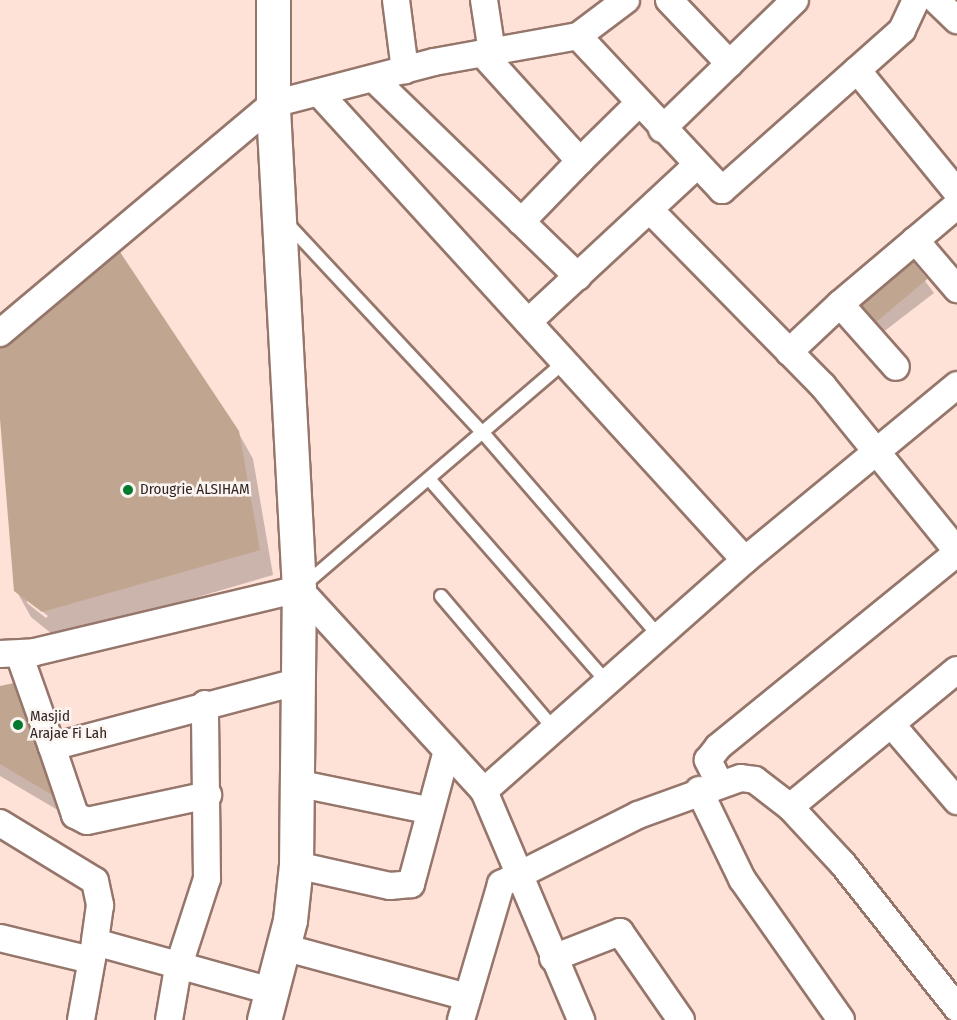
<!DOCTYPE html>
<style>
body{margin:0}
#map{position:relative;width:957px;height:1020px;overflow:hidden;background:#fee1d7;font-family:"Fira Sans Condensed",sans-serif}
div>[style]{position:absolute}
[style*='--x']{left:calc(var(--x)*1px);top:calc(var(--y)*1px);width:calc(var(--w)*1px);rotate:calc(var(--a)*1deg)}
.shadow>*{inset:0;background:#0003}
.building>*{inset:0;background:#c0a690;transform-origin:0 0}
.roads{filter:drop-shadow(2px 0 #96766b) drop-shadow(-2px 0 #96766b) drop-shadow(0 2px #96766b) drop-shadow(0 -2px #96766b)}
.lane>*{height:12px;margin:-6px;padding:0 6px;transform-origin:6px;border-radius:6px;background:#fff}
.street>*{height:26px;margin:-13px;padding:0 13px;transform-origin:13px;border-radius:13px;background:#fff}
.secondary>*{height:33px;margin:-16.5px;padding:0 16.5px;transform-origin:16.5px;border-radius:16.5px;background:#fff}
.dots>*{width:16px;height:16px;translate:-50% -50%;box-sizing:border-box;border:3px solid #fbf4f1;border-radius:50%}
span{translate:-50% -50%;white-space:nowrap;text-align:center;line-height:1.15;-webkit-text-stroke:5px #fbf4f1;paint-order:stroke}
.poi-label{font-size:15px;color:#332621}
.left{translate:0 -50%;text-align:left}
</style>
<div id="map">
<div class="shadow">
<div style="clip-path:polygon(908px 258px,934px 293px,878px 336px,862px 316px)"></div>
<div style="clip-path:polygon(evenodd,0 349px,238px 432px,253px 459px,273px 575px,57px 638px,31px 617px,16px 590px,0 349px,27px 599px,48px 616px,46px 618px,27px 603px,27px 599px)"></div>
<div style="clip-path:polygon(0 688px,73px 819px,0 776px)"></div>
</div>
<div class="building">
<div style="clip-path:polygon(120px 252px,239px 431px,260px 550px,42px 612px,14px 591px,0 419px,0 347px)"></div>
<div style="left:908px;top:256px;width:30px;height:73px;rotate:50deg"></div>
<div style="clip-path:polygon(19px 682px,64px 802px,0 764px,0 686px)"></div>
</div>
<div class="roads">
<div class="lane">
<div style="--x:286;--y:222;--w:290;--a:47"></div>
<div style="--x:484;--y:434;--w:267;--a:49.1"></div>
<div style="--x:430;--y:480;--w:269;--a:48.8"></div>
<div style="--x:303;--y:586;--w:344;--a:-40.6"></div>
<div style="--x:441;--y:596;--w:175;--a:49.6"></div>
</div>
<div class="street">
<div style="--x:396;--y:0;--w:71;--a:82.7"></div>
<div style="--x:484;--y:0;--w:53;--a:81.3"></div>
<div style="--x:669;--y:0;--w:88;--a:46.4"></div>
<div style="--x:936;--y:0;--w:29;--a:44"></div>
<div style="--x:578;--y:36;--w:211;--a:46.9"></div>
<div style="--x:722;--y:190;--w:241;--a:-41.6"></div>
<div style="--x:902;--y:30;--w:33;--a:-65"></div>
<div style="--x:482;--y:53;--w:146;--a:47.8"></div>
<div style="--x:580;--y:161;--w:83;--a:-44.5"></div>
<div style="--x:857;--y:70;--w:158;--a:50.7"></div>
<div style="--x:374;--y:79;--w:284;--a:44.1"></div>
<div style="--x:319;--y:93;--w:632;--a:47.63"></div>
<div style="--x:662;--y:129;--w:185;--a:-44.1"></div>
<div style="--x:650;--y:210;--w:247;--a:45.5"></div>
<div style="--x:823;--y:386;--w:213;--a:50.9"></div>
<div style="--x:521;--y:222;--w:85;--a:-46"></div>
<div style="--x:915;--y:240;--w:65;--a:49.4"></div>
<div style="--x:840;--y:304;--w:153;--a:-40.2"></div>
<div style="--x:528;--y:322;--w:229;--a:-42.9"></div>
<div style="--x:0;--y:333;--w:356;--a:-40"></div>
<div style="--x:273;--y:104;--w:166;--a:-14.6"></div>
<div style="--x:434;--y:62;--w:146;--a:-10.2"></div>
<div style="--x:578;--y:36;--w:60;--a:-36.9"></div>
<div style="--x:789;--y:352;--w:70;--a:-43.3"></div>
<div style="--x:840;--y:304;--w:84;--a:48.4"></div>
<div style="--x:0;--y:654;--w:35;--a:-3"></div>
<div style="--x:35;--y:652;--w:271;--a:-13.4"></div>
<div style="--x:299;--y:589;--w:274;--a:47.5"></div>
<div style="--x:484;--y:791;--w:249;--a:67"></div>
<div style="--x:19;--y:654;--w:99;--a:70.5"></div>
<div style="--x:52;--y:747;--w:253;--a:-14.9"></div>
<div style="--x:892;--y:725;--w:100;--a:49.5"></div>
<div style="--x:52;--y:747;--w:72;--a:71.3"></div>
<div style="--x:75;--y:815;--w:13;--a:27"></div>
<div style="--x:87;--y:821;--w:124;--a:-12.1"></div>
<div style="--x:719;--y:782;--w:25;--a:-117"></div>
<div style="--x:708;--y:760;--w:16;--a:-52"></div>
<div style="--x:718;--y:747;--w:308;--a:-39.1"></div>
<div style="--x:296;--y:783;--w:135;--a:11.6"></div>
<div style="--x:699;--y:790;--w:99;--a:64.2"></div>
<div style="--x:742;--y:879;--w:172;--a:54.9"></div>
<div style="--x:484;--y:791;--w:349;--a:-41.5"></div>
<div style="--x:745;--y:560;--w:275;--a:-39.5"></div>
<div style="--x:790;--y:807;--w:216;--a:-39.4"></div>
<div style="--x:0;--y:823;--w:111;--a:31.4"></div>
<div style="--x:95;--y:881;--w:25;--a:78"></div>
<div style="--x:100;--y:905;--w:37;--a:98"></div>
<div style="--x:296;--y:865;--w:96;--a:12.6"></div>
<div style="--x:390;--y:886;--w:21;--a:-5"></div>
<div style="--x:411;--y:884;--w:138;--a:-74.9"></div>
<div style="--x:0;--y:938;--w:94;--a:13.6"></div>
<div style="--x:283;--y:947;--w:191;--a:15.2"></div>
<div style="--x:553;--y:958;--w:72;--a:-21.2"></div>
<div style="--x:620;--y:932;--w:107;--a:55.3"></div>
<div style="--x:81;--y:1020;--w:79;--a:-79.8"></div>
<div style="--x:95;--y:942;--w:184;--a:15.5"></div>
<div style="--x:169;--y:1020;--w:53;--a:-80.2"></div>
<div style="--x:178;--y:968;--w:94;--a:-72"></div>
<div style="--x:207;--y:879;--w:175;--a:-90.7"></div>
<div style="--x:461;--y:1020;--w:142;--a:-73.6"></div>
<div style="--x:501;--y:884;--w:153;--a:-26.7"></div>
<div style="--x:638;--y:815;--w:109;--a:-19.8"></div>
<div style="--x:741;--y:778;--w:14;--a:8"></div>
<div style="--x:755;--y:780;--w:44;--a:37.6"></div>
<div style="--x:790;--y:807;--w:78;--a:47.1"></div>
<div style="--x:843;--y:864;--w:184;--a:51.6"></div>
</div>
<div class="secondary">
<div style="--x:264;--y:1020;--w:103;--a:-75.4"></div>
<div style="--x:290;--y:920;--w:55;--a:-83.8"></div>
<div style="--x:296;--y:865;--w:276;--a:-89.4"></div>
<div style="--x:299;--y:589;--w:486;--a:-93.1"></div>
<div style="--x:273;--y:104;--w:104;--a:-90"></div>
</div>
</div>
<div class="dots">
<div style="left:128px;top:490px;background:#01792f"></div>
<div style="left:18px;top:725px;background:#01792f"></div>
</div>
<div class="poi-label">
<span class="left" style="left:140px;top:490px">Drougrie ALSIHAM</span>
<span class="left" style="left:30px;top:725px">Masjid<br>Arajae Fi Lah</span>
</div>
</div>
